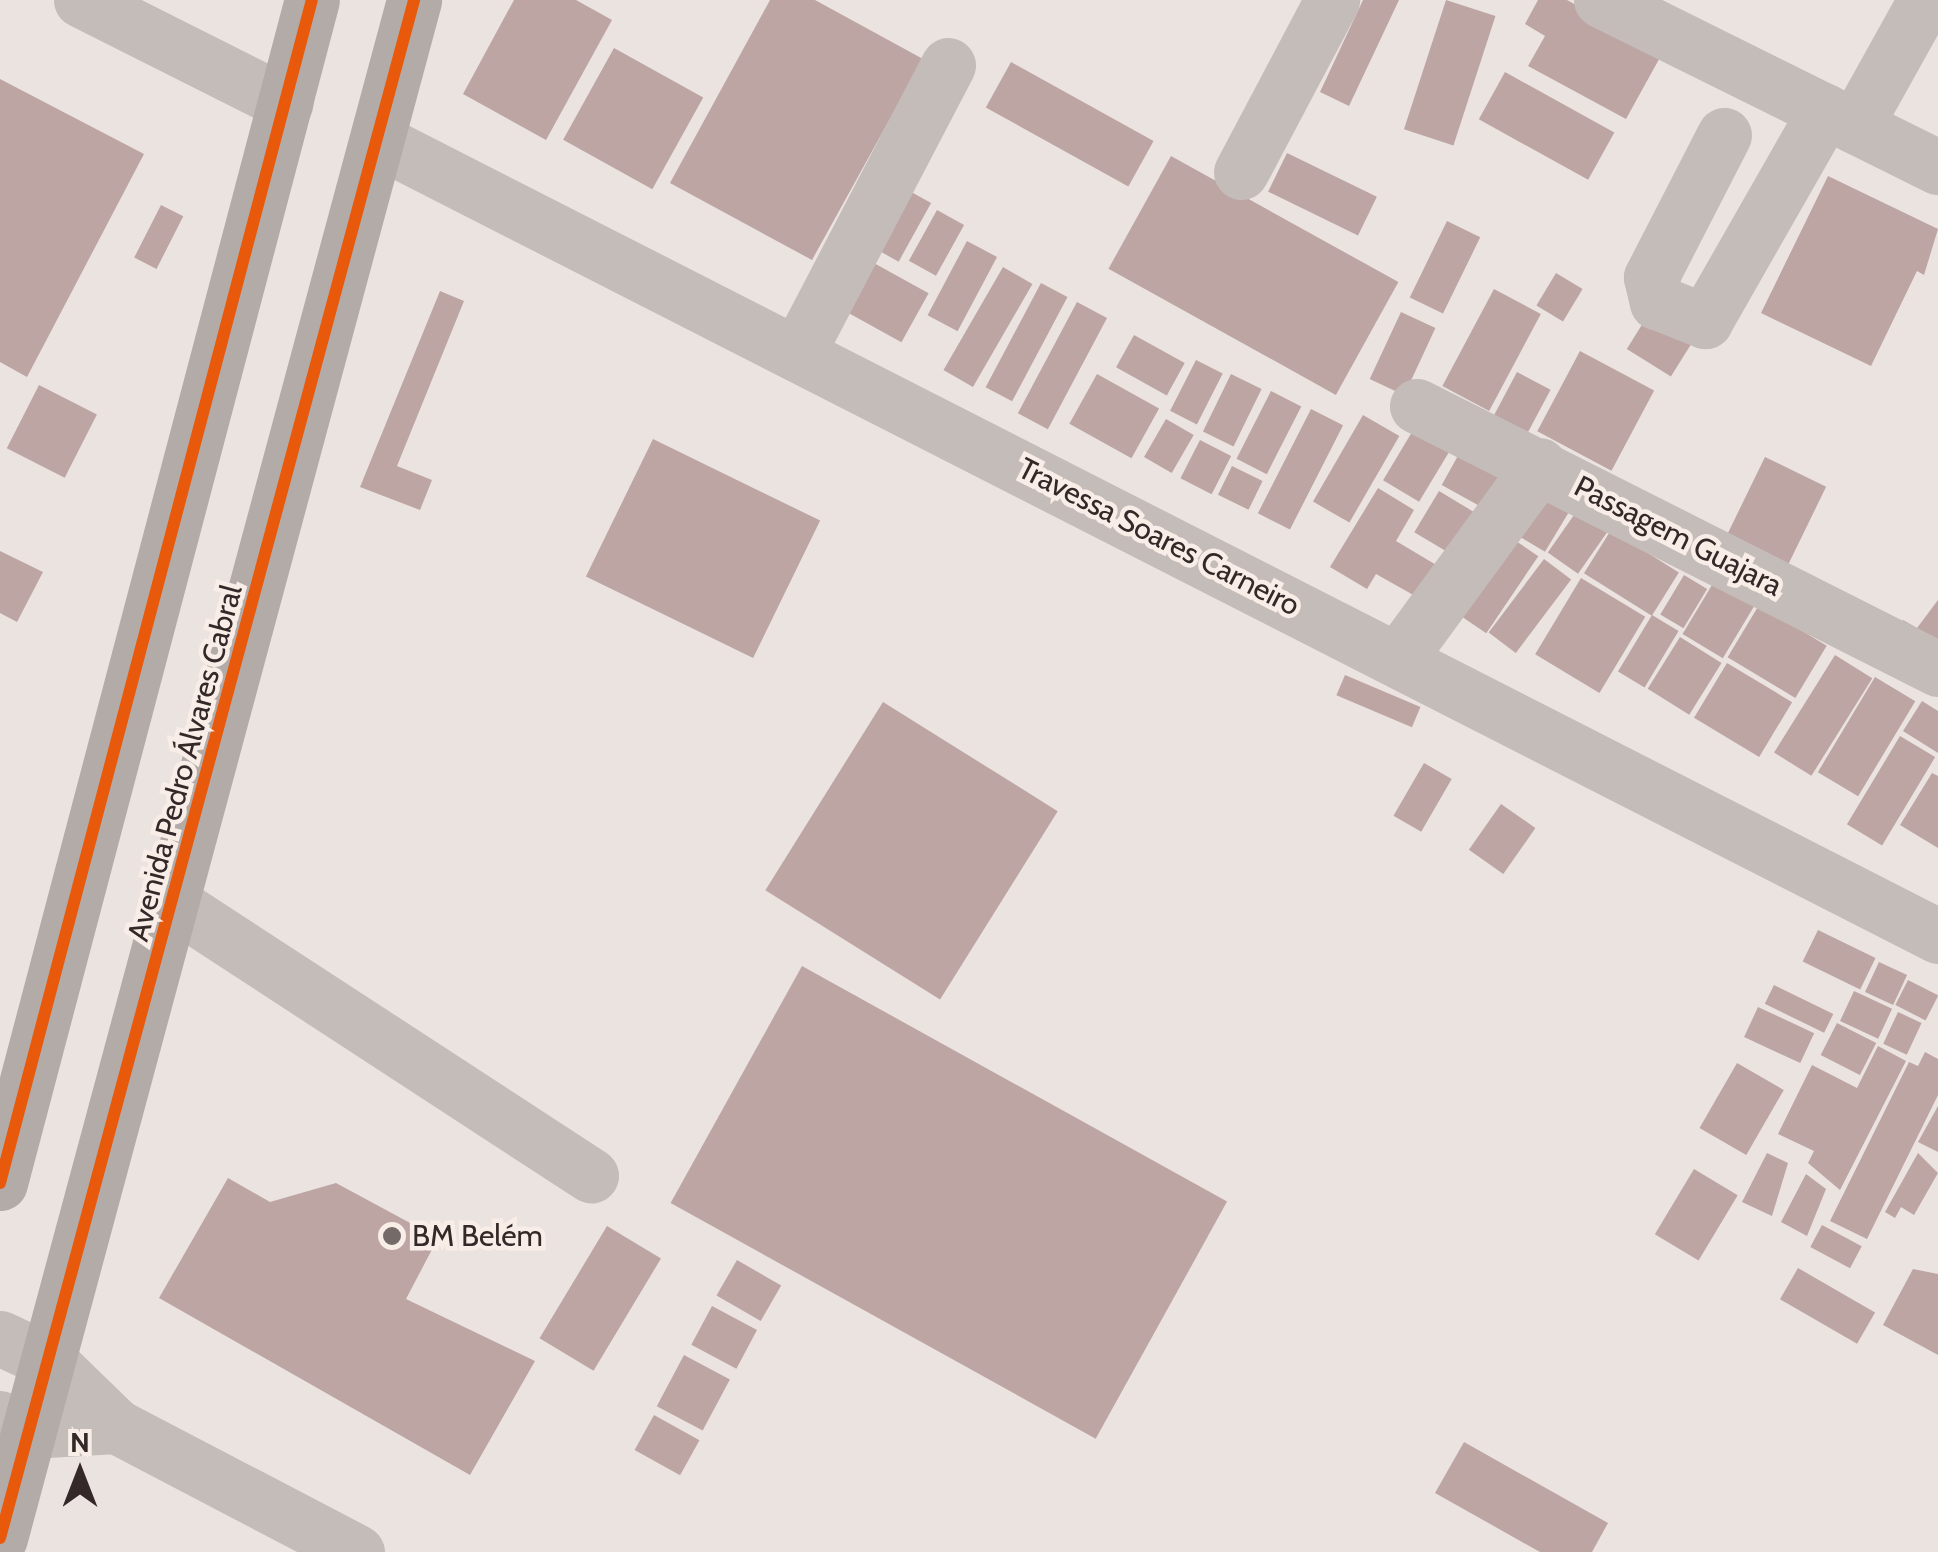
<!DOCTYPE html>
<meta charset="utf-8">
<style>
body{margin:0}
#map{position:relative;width:1938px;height:1552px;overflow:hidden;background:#ebe3e0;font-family:Cabin,sans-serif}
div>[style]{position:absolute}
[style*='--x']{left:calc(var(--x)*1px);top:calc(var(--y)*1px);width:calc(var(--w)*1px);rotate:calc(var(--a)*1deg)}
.building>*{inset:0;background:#bda5a3;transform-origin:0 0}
.minor>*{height:55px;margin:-27.5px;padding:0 27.5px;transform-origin:27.5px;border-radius:27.5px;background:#c4bcb9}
.major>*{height:55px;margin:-27.5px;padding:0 27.5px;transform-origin:27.5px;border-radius:27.5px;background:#b3aba8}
.cycleway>*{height:12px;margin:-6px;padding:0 6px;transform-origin:6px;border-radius:6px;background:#e8590c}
.dots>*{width:28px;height:28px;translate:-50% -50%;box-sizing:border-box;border:5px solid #f8ede7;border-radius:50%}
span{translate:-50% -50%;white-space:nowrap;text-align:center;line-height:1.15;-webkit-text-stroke:9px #f8ede7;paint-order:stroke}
.street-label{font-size:30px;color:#342928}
.poi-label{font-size:30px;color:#342928}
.left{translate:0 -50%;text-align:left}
.north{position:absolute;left:30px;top:1422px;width:100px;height:100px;-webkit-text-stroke:8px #f8ede7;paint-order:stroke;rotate:0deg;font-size:28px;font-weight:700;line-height:40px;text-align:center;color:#342928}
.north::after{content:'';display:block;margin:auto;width:35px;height:45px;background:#342928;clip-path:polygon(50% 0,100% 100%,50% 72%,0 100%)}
</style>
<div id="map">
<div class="building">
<div style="clip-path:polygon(514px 0,576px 0,612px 20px,546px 140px,463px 94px)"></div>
<div style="clip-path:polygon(770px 0,815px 0,923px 59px,812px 260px,670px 183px)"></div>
<div style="clip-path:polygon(1363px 0,1399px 0,1349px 106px,1320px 92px)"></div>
<div style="left:1446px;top:0;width:52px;height:136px;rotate:18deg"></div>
<div style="clip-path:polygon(1538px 0,1567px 0,1663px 52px,1626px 119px,1528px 66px,1545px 36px,1525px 24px)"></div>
<div style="left:614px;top:48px;width:102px;height:105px;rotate:29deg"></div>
<div style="left:1011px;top:62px;width:163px;height:52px;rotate:29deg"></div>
<div style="left:1505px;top:72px;width:125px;height:54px;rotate:29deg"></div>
<div style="clip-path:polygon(0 79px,144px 154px,27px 377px,0 362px)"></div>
<div style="left:1287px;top:153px;width:100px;height:43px;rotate:26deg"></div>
<div style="left:1171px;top:156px;width:260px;height:129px;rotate:29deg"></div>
<div style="clip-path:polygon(1828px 176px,1938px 229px,1924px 275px,1917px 271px,1871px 366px,1761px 313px)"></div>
<div style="left:904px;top:188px;width:31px;height:67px;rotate:29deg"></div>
<div style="left:161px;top:205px;width:25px;height:59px;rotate:27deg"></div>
<div style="left:937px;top:210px;width:31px;height:58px;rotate:29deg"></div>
<div style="left:1447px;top:221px;width:37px;height:85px;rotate:26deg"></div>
<div style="left:967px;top:241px;width:34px;height:84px;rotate:28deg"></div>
<div style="left:863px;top:257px;width:75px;height:56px;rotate:29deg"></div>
<div style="left:1003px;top:267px;width:34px;height:119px;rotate:30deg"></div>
<div style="left:1556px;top:273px;width:31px;height:38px;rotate:31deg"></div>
<div style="left:1041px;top:283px;width:30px;height:118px;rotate:28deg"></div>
<div style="left:1494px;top:289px;width:53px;height:110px;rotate:28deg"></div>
<div style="clip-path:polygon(440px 291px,464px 301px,397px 466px,432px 480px,420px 510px,360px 487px)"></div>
<div style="left:1077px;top:302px;width:34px;height:126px;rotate:28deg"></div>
<div style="left:1401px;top:312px;width:38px;height:74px;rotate:25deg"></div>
<div style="left:1648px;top:315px;width:52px;height:40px;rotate:32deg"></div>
<div style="left:1134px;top:335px;width:58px;height:37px;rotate:29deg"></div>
<div style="left:1580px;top:351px;width:84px;height:91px;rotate:28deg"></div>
<div style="left:1196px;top:360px;width:30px;height:57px;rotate:27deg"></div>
<div style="left:1517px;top:372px;width:38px;height:49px;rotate:28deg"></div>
<div style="left:1097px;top:374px;width:71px;height:57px;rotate:29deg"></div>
<div style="left:1231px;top:374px;width:34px;height:64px;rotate:26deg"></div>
<div style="left:39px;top:385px;width:65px;height:71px;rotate:27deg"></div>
<div style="left:1271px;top:391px;width:34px;height:76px;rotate:27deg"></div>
<div style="left:1311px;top:409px;width:36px;height:117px;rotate:27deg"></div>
<div style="left:1363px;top:415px;width:42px;height:100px;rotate:30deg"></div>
<div style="left:1166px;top:419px;width:32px;height:44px;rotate:30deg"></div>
<div style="left:1415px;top:427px;width:42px;height:62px;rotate:31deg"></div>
<div style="left:653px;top:439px;width:186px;height:153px;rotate:26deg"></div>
<div style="left:1200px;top:440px;width:35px;height:43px;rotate:27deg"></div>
<div style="left:1465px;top:443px;width:52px;height:48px;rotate:29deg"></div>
<div style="left:1765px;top:457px;width:68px;height:87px;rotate:26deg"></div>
<div style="left:1232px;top:466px;width:34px;height:32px;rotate:26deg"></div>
<div style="left:1538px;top:480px;width:43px;height:58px;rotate:31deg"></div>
<div style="clip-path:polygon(1378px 488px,1414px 510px,1396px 541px,1443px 569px,1424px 601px,1376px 574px,1367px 589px,1330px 567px)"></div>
<div style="left:1439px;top:491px;width:45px;height:48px;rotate:31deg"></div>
<div style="left:1581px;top:505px;width:37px;height:58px;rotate:35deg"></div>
<div style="left:1611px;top:530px;width:80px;height:51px;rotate:32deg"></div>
<div style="left:1501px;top:531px;width:45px;height:93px;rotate:34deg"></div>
<div style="clip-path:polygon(0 551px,43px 572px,17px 622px,0 613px)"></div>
<div style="left:1544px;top:559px;width:34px;height:92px;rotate:37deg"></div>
<div style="left:1684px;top:575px;width:27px;height:46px;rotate:31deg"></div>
<div style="left:1581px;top:578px;width:75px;height:89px;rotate:31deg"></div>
<div style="left:1715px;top:580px;width:47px;height:63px;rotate:31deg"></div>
<div style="clip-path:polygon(1938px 600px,1938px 658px,1895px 632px,1903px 620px,1917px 628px)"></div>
<div style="left:1759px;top:605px;width:79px;height:61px;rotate:31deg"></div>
<div style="left:1652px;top:615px;width:31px;height:66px;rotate:31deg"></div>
<div style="left:1680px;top:637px;width:49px;height:61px;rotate:32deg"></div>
<div style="left:1835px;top:655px;width:44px;height:115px;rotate:32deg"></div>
<div style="left:1727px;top:663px;width:76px;height:64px;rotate:31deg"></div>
<div style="left:1345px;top:675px;width:82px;height:22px;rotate:23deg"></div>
<div style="left:1875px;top:677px;width:47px;height:111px;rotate:31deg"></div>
<div style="clip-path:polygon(1922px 701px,1938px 711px,1938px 753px,1903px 731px)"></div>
<div style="left:883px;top:702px;width:206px;height:222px;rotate:32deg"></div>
<div style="left:1900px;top:736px;width:41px;height:103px;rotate:31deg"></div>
<div style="left:1424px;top:763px;width:32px;height:61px;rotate:30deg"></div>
<div style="clip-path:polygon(1932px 773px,1938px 776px,1938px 848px,1900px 825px)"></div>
<div style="left:1501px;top:804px;width:42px;height:56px;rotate:35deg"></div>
<div style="left:1818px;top:930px;width:64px;height:35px;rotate:26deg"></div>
<div style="left:1879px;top:962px;width:31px;height:33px;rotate:25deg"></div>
<div style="left:802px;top:966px;width:486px;height:271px;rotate:29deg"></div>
<div style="left:1908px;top:980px;width:34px;height:28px;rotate:27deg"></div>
<div style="left:1774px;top:985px;width:66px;height:21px;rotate:26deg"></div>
<div style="left:1854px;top:991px;width:42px;height:33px;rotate:25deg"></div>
<div style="left:1758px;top:1007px;width:62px;height:33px;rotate:25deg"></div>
<div style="left:1898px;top:1012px;width:26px;height:35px;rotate:25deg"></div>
<div style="left:1837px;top:1023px;width:44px;height:36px;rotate:27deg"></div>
<div style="clip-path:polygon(1878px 1046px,1906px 1061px,1840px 1190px,1808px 1163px,1814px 1151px,1778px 1134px,1812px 1065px,1857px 1088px)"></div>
<div style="clip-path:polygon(1925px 1052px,1938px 1059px,1938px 1095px,1867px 1239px,1830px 1221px,1909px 1062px,1918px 1066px)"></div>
<div style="left:1737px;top:1063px;width:54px;height:75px;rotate:30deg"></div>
<div style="clip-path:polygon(1938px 1106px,1938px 1152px,1918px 1142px)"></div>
<div style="clip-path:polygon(1767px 1153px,1788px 1163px,1772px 1216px,1742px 1202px)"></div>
<div style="clip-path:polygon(1918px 1153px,1938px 1173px,1914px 1215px,1901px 1207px,1895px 1218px,1885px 1212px)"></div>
<div style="left:1694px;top:1169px;width:51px;height:76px;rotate:31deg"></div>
<div style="clip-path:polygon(1806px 1174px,1826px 1189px,1807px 1236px,1781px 1222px)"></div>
<div style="clip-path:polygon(228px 1178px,270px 1202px,336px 1183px,438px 1238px,406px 1299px,535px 1361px,470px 1475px,159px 1298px)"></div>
<div style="left:1822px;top:1225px;width:45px;height:25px;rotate:28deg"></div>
<div style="left:607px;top:1226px;width:63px;height:131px;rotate:31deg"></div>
<div style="left:737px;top:1260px;width:51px;height:41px;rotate:30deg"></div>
<div style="left:1798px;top:1268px;width:89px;height:36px;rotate:30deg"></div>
<div style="clip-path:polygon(1913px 1269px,1938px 1274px,1938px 1355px,1883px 1325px)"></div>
<div style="left:712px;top:1306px;width:51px;height:44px;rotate:28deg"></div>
<div style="left:684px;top:1355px;width:52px;height:58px;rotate:28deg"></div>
<div style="left:654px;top:1415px;width:52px;height:40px;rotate:29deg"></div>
<div style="clip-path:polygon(1464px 1442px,1608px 1523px,1592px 1552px,1540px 1552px,1435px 1493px)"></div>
</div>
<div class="minor">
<div style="--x:81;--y:0;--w:229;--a:26.7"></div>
<div style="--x:1601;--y:0;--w:376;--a:26.4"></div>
<div style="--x:1855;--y:126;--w:144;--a:-60.9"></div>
<div style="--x:1724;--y:135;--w:160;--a:117.2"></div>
<div style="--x:1651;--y:277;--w:26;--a:77"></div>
<div style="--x:1657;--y:302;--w:52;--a:21.6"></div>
<div style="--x:1705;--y:321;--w:242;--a:-60.3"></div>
<div style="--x:379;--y:141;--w:1750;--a:27.02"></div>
<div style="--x:1241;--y:172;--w:195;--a:-62.1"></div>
<div style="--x:797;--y:354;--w:326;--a:-62.4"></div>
<div style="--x:1417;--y:406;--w:584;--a:26.78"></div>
<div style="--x:1398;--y:659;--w:240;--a:-53.8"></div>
<div style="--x:173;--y:903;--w:499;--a:33.1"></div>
<div style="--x:0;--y:1338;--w:54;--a:25.1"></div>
<div style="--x:49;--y:1361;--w:93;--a:44.1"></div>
<div style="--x:116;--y:1426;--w:272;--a:27.6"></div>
<div style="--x:0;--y:1418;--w:32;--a:24"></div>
<div style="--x:29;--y:1431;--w:87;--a:-3.3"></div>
</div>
<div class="major">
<div style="--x:0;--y:1183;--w:1223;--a:-75.23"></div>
<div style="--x:0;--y:1538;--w:1593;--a:-74.93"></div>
</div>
<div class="cycleway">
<div style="--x:0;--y:1183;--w:1223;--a:-75.23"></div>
<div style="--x:0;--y:1538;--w:1593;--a:-74.93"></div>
</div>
<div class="dots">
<div style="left:392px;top:1236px;background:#746a68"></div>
</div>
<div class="street-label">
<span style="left:1678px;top:536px;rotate:27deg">Passagem Guajara</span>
<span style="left:1159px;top:537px;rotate:27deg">Travessa Soares Carneiro</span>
<span style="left:185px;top:763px;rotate:-75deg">Avenida Pedro Álvares Cabral</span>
</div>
<div class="poi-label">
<span class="left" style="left:412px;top:1236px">BM Belém</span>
</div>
<div class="north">N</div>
</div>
